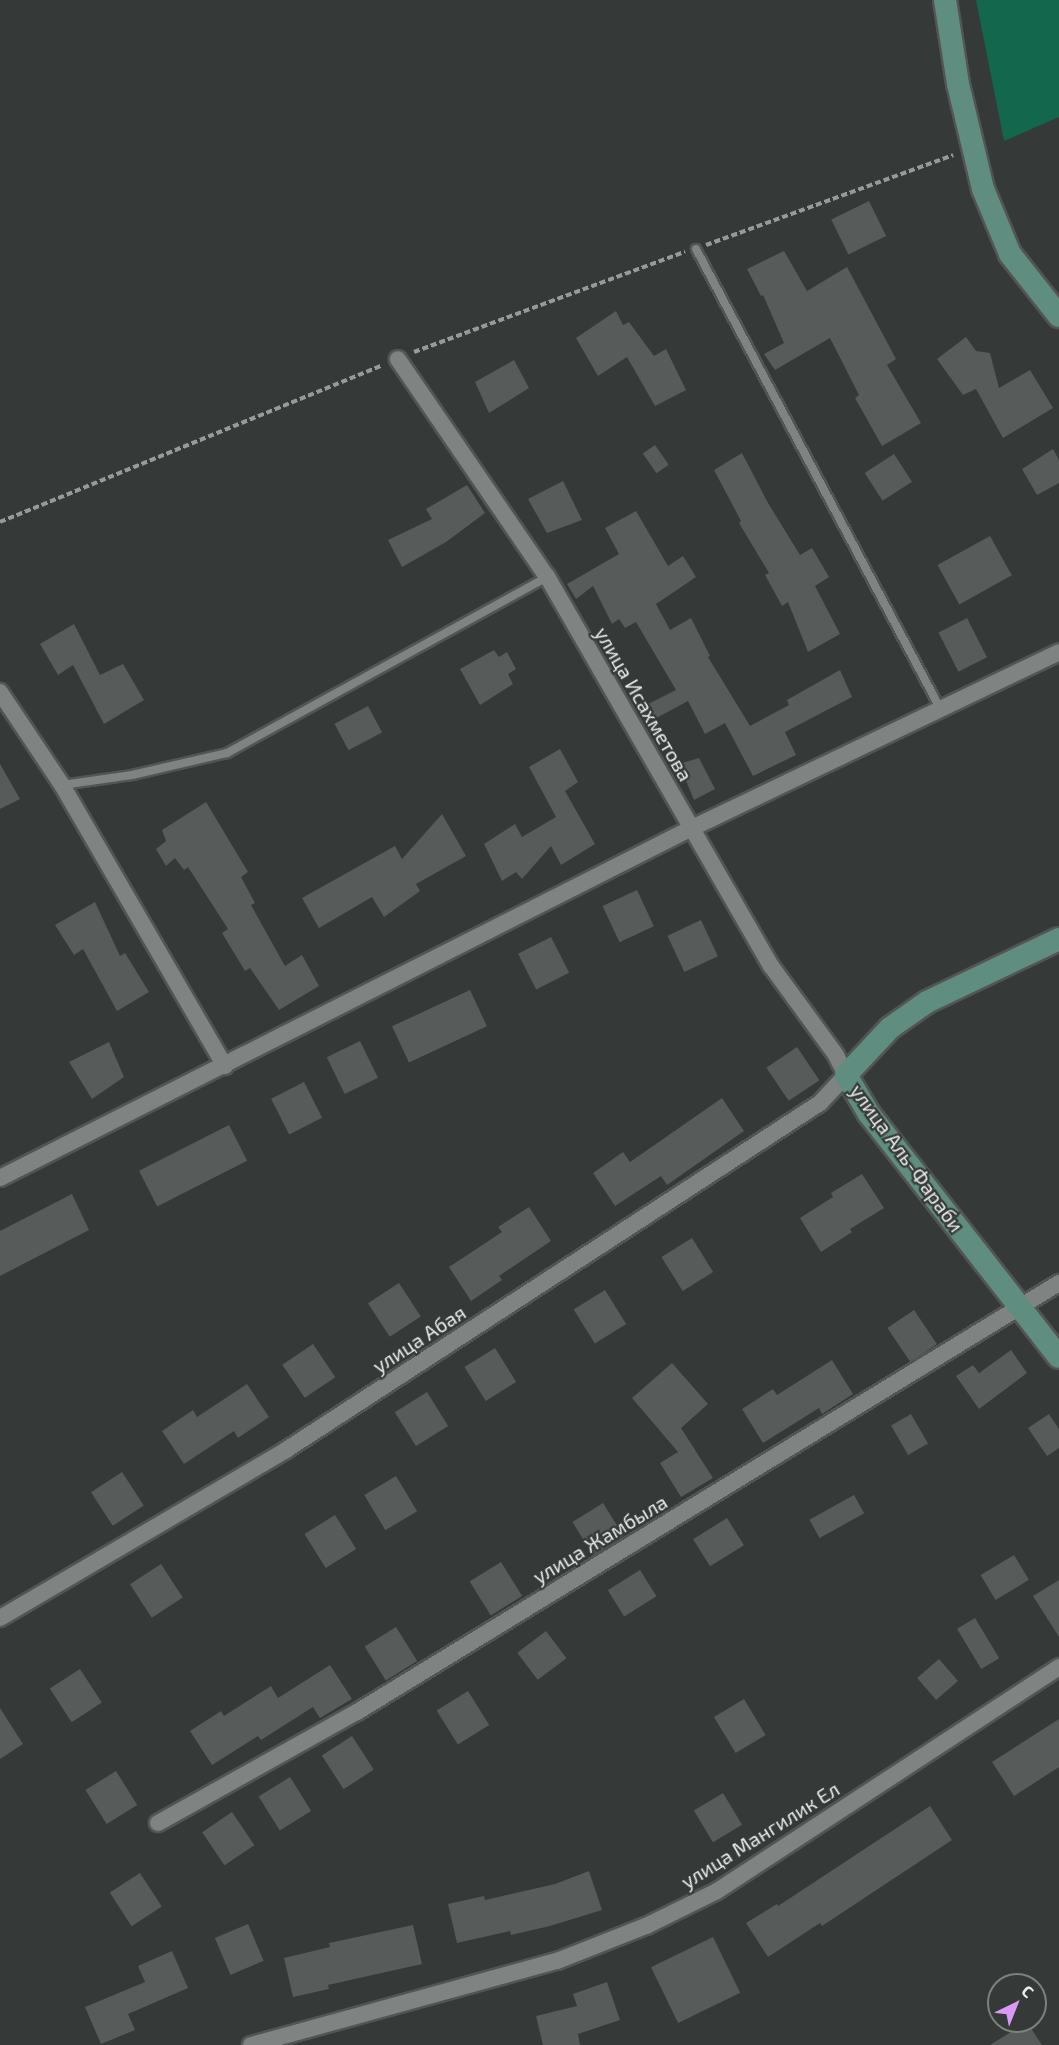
<!DOCTYPE html>
<meta charset="utf-8">
<style>
body{margin:0}
#map{position:relative;width:1059px;height:2045px;overflow:hidden;background:#353937;font-family:"Exo 2",sans-serif}
div>[style]{position:absolute}
[style*='--x']{left:calc(var(--x)*1px);top:calc(var(--y)*1px);width:calc(var(--w)*1px);rotate:calc(var(--a)*1deg)}
.green>*{inset:0;background:#12674c}
.building>*{inset:0;background:#575b59;transform-origin:0 0}
.path>*{height:4px;margin-top:-2px;transform-origin:0;background:repeating-linear-gradient(90deg,#969a98 0 6px,transparent 0 9px)}
.roads{filter:drop-shadow(2px 0 #525554) drop-shadow(-2px 0 #525554) drop-shadow(0 2px #525554) drop-shadow(0 -2px #525554)}
.lane>*{height:8px;margin:-4px;padding:0 4px;transform-origin:4px;border-radius:4px;background:#7f8482}
.street>*{height:16px;margin:-8px;padding:0 8px;transform-origin:8px;border-radius:8px;background:#7f8482}
.secondary>*{height:22px;margin:-11px;padding:0 11px;transform-origin:11px;border-radius:11px;background:#5f8d7f}
span{translate:-50% -50%;white-space:nowrap;text-align:center;line-height:1.15;-webkit-text-stroke:4.5px #353937;paint-order:stroke}
.street-label{font-size:20px;color:#eaedec}
.north{position:absolute;left:987px;top:1973px;width:60px;height:60px;box-sizing:border-box;background:#353937;border:2px solid #7d817f;border-radius:50%;rotate:43deg;font-size:16px;font-weight:700;line-height:24px;text-align:center;color:#eaedec}
.north::after{content:'';display:block;margin:auto;width:21px;height:27px;background:#db99f5;clip-path:polygon(50% 0,100% 100%,50% 72%,0 100%)}
</style>
<div id="map">
<div class="green">
<div style="clip-path:polygon(976px 0,1059px 0,1059px 117px,1004px 141px)"></div>
</div>
<div class="building">
<div style="left:869px;top:201px;width:39px;height:42px;rotate:64deg"></div>
<div style="clip-path:polygon(784px 251px,807px 291px,847px 267px,896px 359px,887px 365px,921px 423px,882px 446px,855px 398px,859px 395px,830px 338px,775px 370px,764px 354px,784px 343px,763px 295px,761px 296px,747px 269px)"></div>
<div style="clip-path:polygon(616px 311px,623px 325px,629px 322px,654px 356px,666px 349px,686px 390px,655px 406px,627px 357px,598px 376px,576px 338px)"></div>
<div style="clip-path:polygon(966px 337px,976px 351px,990px 353px,999px 388px,1030px 370px,1053px 408px,1003px 438px,976px 389px,963px 395px,937px 359px)"></div>
<div style="clip-path:polygon(514px 360px,529px 388px,489px 413px,475px 382px)"></div>
<div style="left:655px;top:445px;width:24px;height:15px;rotate:55deg"></div>
<div style="clip-path:polygon(1053px 449px,1059px 460px,1059px 483px,1037px 495px,1022px 469px)"></div>
<div style="clip-path:polygon(742px 453px,768px 503px,800px 555px,812px 548px,829px 577px,815px 586px,840px 634px,808px 652px,788px 602px,782px 606px,765px 575px,769px 573px,739px 523px,741px 521px,714px 470px)"></div>
<div style="left:894px;top:454px;width:33px;height:35px;rotate:57deg"></div>
<div style="clip-path:polygon(563px 481px,582px 520px,547px 533px,528px 499px)"></div>
<div style="clip-path:polygon(467px 485px,485px 513px,446px 542px,402px 567px,388px 540px,432px 519px,426px 509px)"></div>
<div style="clip-path:polygon(636px 511px,668px 566px,683px 556px,696px 577px,656px 604px,670px 630px,691px 618px,710px 656px,708px 657px,750px 726px,789px 705px,787px 700px,840px 670px,852px 697px,785px 732px,796px 755px,753px 776px,725px 723px,705px 734px,688px 701px,647px 723px,640px 708px,676px 690px,636px 622px,625px 628px,619px 619px,612px 624px,593px 586px,576px 599px,567px 584px,619px 554px,605px 528px)"></div>
<div style="left:990px;top:536px;width:45px;height:60px;rotate:61deg"></div>
<div style="left:967px;top:618px;width:44px;height:32px;rotate:63deg"></div>
<div style="clip-path:polygon(74px 624px,100px 675px,123px 664px,144px 700px,104px 724px,73px 665px,58px 675px,40px 644px)"></div>
<div style="clip-path:polygon(494px 650px,499px 657px,507px 652px,516px 669px,508px 674px,513px 684px,480px 705px,460px 669px)"></div>
<div style="left:368px;top:706px;width:30px;height:38px;rotate:62deg"></div>
<div style="clip-path:polygon(560px 749px,578px 782px,565px 791px,595px 844px,561px 865px,551px 846px,522px 879px,516px 872px,502px 881px,484px 844px,515px 824px,522px 837px,556px 817px,529px 767px)"></div>
<div style="clip-path:polygon(699px 758px,715px 789px,694px 800px,679px 764px)"></div>
<div style="clip-path:polygon(0 764px,20px 799px,0 809px)"></div>
<div style="clip-path:polygon(206px 802px,248px 872px,241px 877px,255px 903px,251px 905px,285px 966px,302px 955px,319px 986px,279px 1010px,250px 968px,245px 971px,222px 933px,228px 929px,188px 867px,184px 870px,175px 858px,166px 866px,156px 849px,166px 841px,162px 830px)"></div>
<div style="clip-path:polygon(442px 814px,466px 856px,416px 884px,420px 891px,384px 917px,372px 897px,319px 928px,302px 898px,395px 846px,402px 859px)"></div>
<div style="left:637px;top:890px;width:40px;height:38px;rotate:65deg"></div>
<div style="clip-path:polygon(95px 902px,120px 956px,125px 953px,149px 992px,117px 1011px,83px 949px,74px 955px,55px 925px)"></div>
<div style="left:701px;top:920px;width:40px;height:37px;rotate:65deg"></div>
<div style="left:551px;top:937px;width:40px;height:37px;rotate:63deg"></div>
<div style="left:470px;top:990px;width:40px;height:86px;rotate:65deg"></div>
<div style="left:360px;top:1041px;width:41px;height:37px;rotate:64deg"></div>
<div style="clip-path:polygon(109px 1042px,124px 1077px,92px 1099px,69px 1062px)"></div>
<div style="left:797px;top:1047px;width:40px;height:37px;rotate:56deg"></div>
<div style="left:304px;top:1082px;width:40px;height:37px;rotate:63deg"></div>
<div style="clip-path:polygon(722px 1098px,744px 1131px,667px 1185px,661px 1176px,615px 1206px,593px 1173px,623px 1152px,630px 1162px)"></div>
<div style="left:229px;top:1125px;width:40px;height:101px;rotate:63deg"></div>
<div style="clip-path:polygon(862px 1174px,884px 1208px,850px 1229px,852px 1232px,821px 1252px,800px 1218px,833px 1197px,831px 1193px)"></div>
<div style="clip-path:polygon(72px 1194px,89px 1230px,0 1276px,0 1231px)"></div>
<div style="clip-path:polygon(529px 1207px,551px 1241px,499px 1276px,502px 1280px,471px 1301px,449px 1267px,502px 1232px,498px 1227px)"></div>
<div style="left:692px;top:1238px;width:40px;height:36px;rotate:58deg"></div>
<div style="left:399px;top:1283px;width:40px;height:37px;rotate:57deg"></div>
<div style="left:605px;top:1290px;width:40px;height:37px;rotate:58deg"></div>
<div style="left:914px;top:1310px;width:41px;height:32px;rotate:56deg"></div>
<div style="left:313px;top:1344px;width:40px;height:37px;rotate:56deg"></div>
<div style="left:495px;top:1348px;width:40px;height:36px;rotate:58deg"></div>
<div style="clip-path:polygon(1011px 1350px,1027px 1373px,979px 1409px,956px 1376px,973px 1365px,979px 1373px)"></div>
<div style="clip-path:polygon(832px 1360px,853px 1394px,822px 1414px,819px 1408px,763px 1443px,742px 1409px,773px 1389px,777px 1395px)"></div>
<div style="clip-path:polygon(672px 1363px,708px 1404px,681px 1428px,713px 1478px,681px 1497px,660px 1463px,678px 1452px,632px 1398px)"></div>
<div style="clip-path:polygon(247px 1384px,269px 1417px,238px 1438px,234px 1431px,184px 1464px,162px 1431px,193px 1410px,197px 1417px)"></div>
<div style="left:427px;top:1392px;width:40px;height:38px;rotate:58deg"></div>
<div style="left:911px;top:1414px;width:34px;height:23px;rotate:60deg"></div>
<div style="clip-path:polygon(1049px 1414px,1059px 1429px,1059px 1448px,1047px 1456px,1028px 1428px)"></div>
<div style="left:122px;top:1472px;width:40px;height:37px;rotate:57deg"></div>
<div style="left:396px;top:1476px;width:41px;height:37px;rotate:59deg"></div>
<div style="left:854px;top:1495px;width:21px;height:51px;rotate:61deg"></div>
<div style="left:603px;top:1503px;width:39px;height:36px;rotate:58deg"></div>
<div style="left:335px;top:1515px;width:40px;height:36px;rotate:58deg"></div>
<div style="left:727px;top:1518px;width:32px;height:40px;rotate:58deg"></div>
<div style="left:1014px;top:1555px;width:29px;height:39px;rotate:59deg"></div>
<div style="left:501px;top:1562px;width:40px;height:37px;rotate:58deg"></div>
<div style="left:161px;top:1564px;width:40px;height:37px;rotate:57deg"></div>
<div style="left:640px;top:1570px;width:31px;height:38px;rotate:58deg"></div>
<div style="clip-path:polygon(1059px 1580px,1059px 1637px,1033px 1596px)"></div>
<div style="left:975px;top:1618px;width:47px;height:21px;rotate:59deg"></div>
<div style="left:396px;top:1627px;width:40px;height:37px;rotate:58deg"></div>
<div style="left:546px;top:1631px;width:34px;height:36px;rotate:53deg"></div>
<div style="left:939px;top:1659px;width:29px;height:29px;rotate:49deg"></div>
<div style="clip-path:polygon(330px 1665px,352px 1699px,320px 1718px,313px 1707px,261px 1740px,258px 1736px,212px 1765px,190px 1731px,221px 1711px,224px 1716px,271px 1686px,278px 1698px)"></div>
<div style="left:80px;top:1669px;width:40px;height:36px;rotate:57deg"></div>
<div style="left:468px;top:1691px;width:40px;height:37px;rotate:58deg"></div>
<div style="left:744px;top:1699px;width:42px;height:35px;rotate:59deg"></div>
<div style="clip-path:polygon(0 1708px,23px 1744px,0 1759px)"></div>
<div style="clip-path:polygon(1059px 1719px,1059px 1767px,1014px 1796px,992px 1762px)"></div>
<div style="left:352px;top:1736px;width:40px;height:36px;rotate:57deg"></div>
<div style="left:116px;top:1771px;width:40px;height:36px;rotate:58deg"></div>
<div style="left:290px;top:1777px;width:40px;height:37px;rotate:58deg"></div>
<div style="left:723px;top:1793px;width:37px;height:34px;rotate:59deg"></div>
<div style="clip-path:polygon(930px 1806px,952px 1840px,822px 1926px,820px 1923px,768px 1957px,746px 1923px,777px 1904px,778px 1906px)"></div>
<div style="left:232px;top:1812px;width:40px;height:36px;rotate:56deg"></div>
<div style="clip-path:polygon(589px 1871px,602px 1910px,550px 1926px,511px 1935px,510px 1931px,457px 1943px,448px 1904px,484px 1896px,485px 1900px,555px 1884px)"></div>
<div style="left:140px;top:1873px;width:40px;height:36px;rotate:57deg"></div>
<div style="left:248px;top:1924px;width:40px;height:36px;rotate:67deg"></div>
<div style="clip-path:polygon(413px 1925px,422px 1964px,328px 1985px,329px 1989px,293px 1997px,284px 1958px,330px 1947px,329px 1943px)"></div>
<div style="left:713px;top:1937px;width:62px;height:69px;rotate:64deg"></div>
<div style="clip-path:polygon(172px 1951px,188px 1988px,128px 2014px,135px 2030px,101px 2044px,85px 2007px,145px 1982px,138px 1966px)"></div>
<div style="clip-path:polygon(607px 1982px,620px 2020px,578px 2034px,580px 2045px,543px 2045px,536px 2016px,577px 2006px,573px 1994px)"></div>
<div style="clip-path:polygon(1027px 2022px,1042px 2045px,990px 2045px)"></div>
</div>
<div class="path">
<div style="--x:706;--y:245;--w:263;--a:-20"></div>
<div style="--x:414;--y:352;--w:289;--a:-20.3"></div>
<div style="--x:0;--y:522;--w:413;--a:-22.3"></div>
</div>
<div class="roads">
<div class="lane">
<div style="--x:696;--y:249;--w:520;--a:62.01"></div>
<div style="--x:62;--y:785;--w:71;--a:-8.1"></div>
<div style="--x:132;--y:775;--w:98;--a:-13"></div>
<div style="--x:227;--y:753;--w:365;--a:-28.8"></div>
</div>
<div class="street">
<div style="--x:0;--y:692;--w:112;--a:56.3"></div>
<div style="--x:62;--y:785;--w:325;--a:59.9"></div>
<div style="--x:0;--y:1178;--w:775;--a:-26.83"></div>
<div style="--x:692;--y:828;--w:407;--a:-25.6"></div>
<div style="--x:0;--y:1618;--w:332;--a:-30.4"></div>
<div style="--x:286;--y:1450;--w:637;--a:-33.02"></div>
<div style="--x:820;--y:1103;--w:38;--a:-47"></div>
<div style="--x:846;--y:1075;--w:22;--a:-117"></div>
<div style="--x:836;--y:1055;--w:110;--a:-126.1"></div>
<div style="--x:771;--y:966;--w:449;--a:-119.9"></div>
<div style="--x:547;--y:577;--w:264;--a:-124.4"></div>
<div style="--x:158;--y:1823;--w:228;--a:-29.2"></div>
<div style="--x:357;--y:1712;--w:823;--a:-31.43"></div>
<div style="--x:251;--y:2045;--w:317;--a:-15.4"></div>
<div style="--x:557;--y:1961;--w:96;--a:-21.5"></div>
<div style="--x:646;--y:1926;--w:79;--a:-26.2"></div>
<div style="--x:717;--y:1891;--w:409;--a:-33.2"></div>
</div>
<div class="secondary">
<div style="--x:945;--y:0;--w:85;--a:81.2"></div>
<div style="--x:958;--y:84;--w:108;--a:76.6"></div>
<div style="--x:983;--y:189;--w:70;--a:67.4"></div>
<div style="--x:1010;--y:254;--w:79;--a:51.7"></div>
<div style="--x:1059;--y:939;--w:146;--a:154.5"></div>
<div style="--x:927;--y:1002;--w:45;--a:144.9"></div>
<div style="--x:890;--y:1028;--w:64;--a:133.1"></div>
<div style="--x:846;--y:1075;--w:45;--a:59.5"></div>
<div style="--x:869;--y:1114;--w:308;--a:52"></div>
</div>
</div>
<div class="street-label">
<span style="left:644px;top:704px;rotate:60deg">улица Исахметова</span>
<span style="left:907px;top:1158px;rotate:54deg">улица Аль-Фараби</span>
<span style="left:419px;top:1339px;rotate:-33deg">улица Абая</span>
<span style="left:600px;top:1539px;rotate:-31deg">улица Жамбыла</span>
<span style="left:760px;top:1835px;rotate:-32deg">улица Мангилик Ел</span>
</div>
<div class="north">С</div>
</div>
